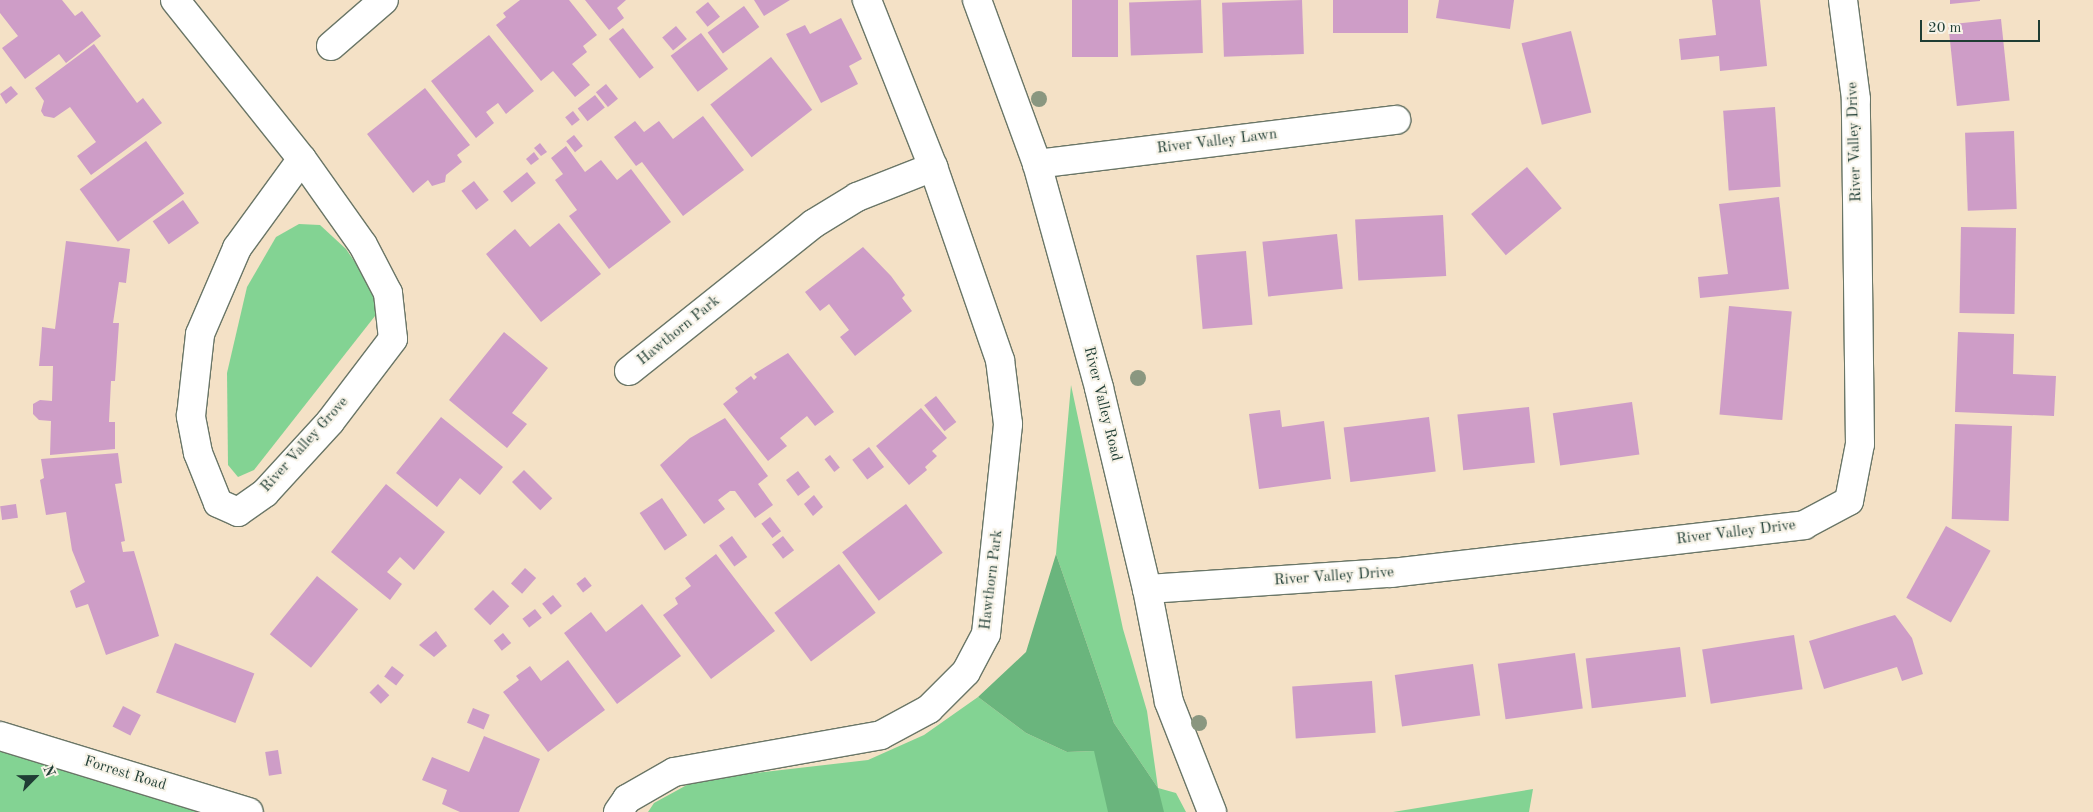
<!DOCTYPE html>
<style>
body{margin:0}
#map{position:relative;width:2093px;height:812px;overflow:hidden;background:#f4e1c6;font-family:"Old Standard TT",serif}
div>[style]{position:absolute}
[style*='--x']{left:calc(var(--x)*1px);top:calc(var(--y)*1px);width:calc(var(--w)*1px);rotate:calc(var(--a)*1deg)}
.green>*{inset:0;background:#83d393}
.forest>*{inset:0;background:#6ab57d}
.building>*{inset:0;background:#ce9dc7;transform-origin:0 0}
.roads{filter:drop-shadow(1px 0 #6a7667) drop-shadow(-1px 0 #6a7667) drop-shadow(0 1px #6a7667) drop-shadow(0 -1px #6a7667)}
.minor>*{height:28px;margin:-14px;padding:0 14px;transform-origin:14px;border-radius:14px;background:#fff}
.trees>*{width:16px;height:16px;margin:-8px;border-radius:50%;background:#8a9780}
span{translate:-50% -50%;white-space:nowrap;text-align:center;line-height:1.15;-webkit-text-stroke:4px #f7f3e8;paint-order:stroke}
.street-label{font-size:15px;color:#1f3d34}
.north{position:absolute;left:10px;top:752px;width:50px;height:50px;-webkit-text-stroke:4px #f7f3e8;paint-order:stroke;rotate:67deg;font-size:14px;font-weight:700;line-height:20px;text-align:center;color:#1f3d34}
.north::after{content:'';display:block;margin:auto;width:18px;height:22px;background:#1f3d34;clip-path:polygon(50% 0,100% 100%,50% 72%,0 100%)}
.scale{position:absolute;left:1920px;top:20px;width:120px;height:22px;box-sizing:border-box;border:2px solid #1f3d34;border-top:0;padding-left:6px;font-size:15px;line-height:18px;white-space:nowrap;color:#1f3d34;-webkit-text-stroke:4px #f7f3e8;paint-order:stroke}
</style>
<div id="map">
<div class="green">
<div style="clip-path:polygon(299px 224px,320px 225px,346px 249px,378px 296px,375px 316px,254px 470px,238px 477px,228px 465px,227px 373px,247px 287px,276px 237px)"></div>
<div style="clip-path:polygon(1071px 385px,1123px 629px,1147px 711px,1158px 788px,1176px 793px,1186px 812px,648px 812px,654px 803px,696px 780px,868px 760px,924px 735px,978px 697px,1026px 733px,1067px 752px,1094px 751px,1158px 788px,1114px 723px,1056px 554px)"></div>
<div style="clip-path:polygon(0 736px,249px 812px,0 812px)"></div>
<div style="clip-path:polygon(1533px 789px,1529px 812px,1393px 812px)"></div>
</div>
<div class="forest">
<div style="clip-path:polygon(1056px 554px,1114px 723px,1158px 788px,1164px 812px,1108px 812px,1094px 751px,1067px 752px,1026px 733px,978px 697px,1026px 652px)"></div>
</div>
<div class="building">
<div style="clip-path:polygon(0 0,62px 0,75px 16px,82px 11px,101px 36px,66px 63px,59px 54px,25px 79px,2px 48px,18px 36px,0 13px)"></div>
<div style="clip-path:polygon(520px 0,569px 0,597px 35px,583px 46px,587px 52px,572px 64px,590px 85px,575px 97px,553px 71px,541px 81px,496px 25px,506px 17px,503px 13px)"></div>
<div style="clip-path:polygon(585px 0,626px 0,617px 8px,624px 18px,609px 30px)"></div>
<div style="clip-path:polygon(754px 0,790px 0,764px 16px)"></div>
<div style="left:1072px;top:0;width:46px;height:57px"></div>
<div style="left:1201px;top:0;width:53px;height:72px;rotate:88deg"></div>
<div style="left:1302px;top:0;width:54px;height:80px;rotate:88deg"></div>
<div style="left:1333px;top:0;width:75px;height:33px"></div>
<div style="clip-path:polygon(1439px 0,1514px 0,1510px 29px,1436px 18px)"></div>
<div style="clip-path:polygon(1712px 0,1760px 0,1767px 66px,1720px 71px,1719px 56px,1681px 60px,1679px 39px,1716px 35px)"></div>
<div style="clip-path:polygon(1950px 0,1980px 0,1980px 1px,1950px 4px)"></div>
<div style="left:708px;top:2px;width:19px;height:16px;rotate:51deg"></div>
<div style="left:744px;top:6px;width:26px;height:45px;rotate:54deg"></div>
<div style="clip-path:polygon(841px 18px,862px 59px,849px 66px,858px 84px,821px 103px,786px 34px,805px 25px,810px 34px)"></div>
<div style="left:2001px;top:19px;width:82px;height:53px;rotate:84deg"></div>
<div style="left:676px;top:26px;width:17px;height:18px;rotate:50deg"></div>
<div style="left:623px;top:28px;width:50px;height:18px;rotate:52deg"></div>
<div style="left:1571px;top:31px;width:84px;height:51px;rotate:76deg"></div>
<div style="left:701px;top:33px;width:45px;height:38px;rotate:53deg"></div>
<div style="clip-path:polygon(489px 35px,534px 91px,506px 114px,498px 103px,486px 112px,494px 123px,476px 138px,431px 81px)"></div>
<div style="clip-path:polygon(94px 44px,137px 103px,143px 98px,162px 123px,91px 175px,77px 156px,96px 142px,70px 107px,54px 118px,44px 116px,41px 111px,44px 101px,35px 88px)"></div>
<div style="left:771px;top:57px;width:67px;height:77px;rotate:52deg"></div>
<div style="left:606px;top:84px;width:19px;height:13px;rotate:51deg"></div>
<div style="clip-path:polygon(11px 86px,18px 94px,6px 104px,0 94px)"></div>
<div style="clip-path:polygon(425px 88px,470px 145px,457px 155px,462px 162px,446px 175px,445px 182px,432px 186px,428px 180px,413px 193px,367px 134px)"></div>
<div style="left:595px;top:95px;width:16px;height:22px;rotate:52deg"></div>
<div style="left:1775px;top:107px;width:80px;height:52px;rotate:86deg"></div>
<div style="left:573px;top:111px;width:11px;height:10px;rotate:52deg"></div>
<div style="clip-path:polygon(703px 116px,744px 170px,683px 216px,642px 162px,636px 166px,614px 137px,635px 121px,644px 132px,659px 121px,673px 139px)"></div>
<div style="left:2014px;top:131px;width:78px;height:49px;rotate:88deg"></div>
<div style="left:574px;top:135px;width:14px;height:10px;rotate:51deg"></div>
<div style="left:146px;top:141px;width:65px;height:82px;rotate:54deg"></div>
<div style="clip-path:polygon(540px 143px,547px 152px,541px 156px,534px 148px)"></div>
<div style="clip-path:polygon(566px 146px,585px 172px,601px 160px,617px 180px,631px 169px,671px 222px,609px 269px,569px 216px,577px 210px,555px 180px,563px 174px,551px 158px)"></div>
<div style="clip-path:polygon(534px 152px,539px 159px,531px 165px,526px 159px)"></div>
<div style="left:1527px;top:167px;width:54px;height:73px;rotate:50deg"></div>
<div style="left:527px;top:172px;width:14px;height:31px;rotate:51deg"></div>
<div style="left:474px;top:181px;width:24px;height:16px;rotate:52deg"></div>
<div style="clip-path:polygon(1779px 197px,1789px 289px,1700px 298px,1698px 277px,1728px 274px,1719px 204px)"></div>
<div style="left:183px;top:200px;width:28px;height:37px;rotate:55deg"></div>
<div style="left:1443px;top:215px;width:61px;height:88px;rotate:87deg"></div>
<div style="clip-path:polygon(559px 223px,601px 274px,541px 322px,486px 254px,515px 229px,530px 247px)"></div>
<div style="left:1961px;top:227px;width:55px;height:86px;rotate:1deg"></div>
<div style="left:1337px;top:234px;width:55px;height:75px;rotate:84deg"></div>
<div style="clip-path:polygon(66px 241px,130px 249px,126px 283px,119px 282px,113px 323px,119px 323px,115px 381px,111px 381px,109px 422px,115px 422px,115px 449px,50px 455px,51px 421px,39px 420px,33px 414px,33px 404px,40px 400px,52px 401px,53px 366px,39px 366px,41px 345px,42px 327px,55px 329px)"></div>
<div style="clip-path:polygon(863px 247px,891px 276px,905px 295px,902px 298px,912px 311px,855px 356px,840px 337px,849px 330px,829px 304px,820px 311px,805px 292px)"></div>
<div style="left:1246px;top:251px;width:74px;height:50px;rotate:85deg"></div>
<div style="left:1729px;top:306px;width:63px;height:109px;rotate:5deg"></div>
<div style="clip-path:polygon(504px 332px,548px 368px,512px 413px,527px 424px,507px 448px,449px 400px)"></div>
<div style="clip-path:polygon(1958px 332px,2014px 334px,2013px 374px,2056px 376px,2054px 416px,1955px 412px)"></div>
<div style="clip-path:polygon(788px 353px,834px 412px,815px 426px,807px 416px,780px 438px,787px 446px,768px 461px,723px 404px,738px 392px,735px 388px,751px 376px,754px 380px,757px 377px,754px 374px)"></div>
<div style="left:936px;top:396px;width:33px;height:15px;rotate:52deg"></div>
<div style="left:1632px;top:402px;width:53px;height:80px;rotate:82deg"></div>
<div style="left:1529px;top:407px;width:56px;height:72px;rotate:84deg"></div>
<div style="clip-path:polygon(921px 408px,947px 438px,932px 451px,937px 456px,925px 467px,927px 470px,909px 485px,876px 446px)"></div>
<div style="clip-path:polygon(1280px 410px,1282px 427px,1324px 421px,1331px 479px,1259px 489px,1249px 414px)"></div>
<div style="clip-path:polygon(441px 417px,503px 467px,480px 495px,460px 478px,437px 507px,396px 473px)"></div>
<div style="left:1429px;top:417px;width:55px;height:86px;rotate:83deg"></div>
<div style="clip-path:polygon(725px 418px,768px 476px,758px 484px,773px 505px,755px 518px,735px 491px,730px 491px,718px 500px,725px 509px,704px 524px,660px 465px,690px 438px)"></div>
<div style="left:1955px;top:424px;width:57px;height:95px;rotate:2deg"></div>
<div style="left:869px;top:447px;width:25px;height:21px;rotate:53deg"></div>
<div style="clip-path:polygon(118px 453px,122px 483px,115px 484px,125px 541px,121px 542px,123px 552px,134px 551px,159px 636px,106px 655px,88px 604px,76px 608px,70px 591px,85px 582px,72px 550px,66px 512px,46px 515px,40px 480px,44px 478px,41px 459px)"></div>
<div style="left:830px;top:455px;width:16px;height:7px;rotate:52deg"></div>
<div style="left:524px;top:470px;width:40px;height:17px;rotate:45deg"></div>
<div style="left:798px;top:471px;width:20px;height:15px;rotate:53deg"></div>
<div style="clip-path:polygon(386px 484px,445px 532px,414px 570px,400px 557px,387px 572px,402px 584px,390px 600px,331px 552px)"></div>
<div style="clip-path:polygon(814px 495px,823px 507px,813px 516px,804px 504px)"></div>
<div style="left:662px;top:498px;width:45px;height:27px;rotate:56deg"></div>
<div style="left:16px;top:504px;width:14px;height:16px;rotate:82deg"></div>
<div style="left:906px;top:504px;width:61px;height:80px;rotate:53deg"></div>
<div style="left:770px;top:517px;width:18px;height:11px;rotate:52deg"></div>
<div style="left:1946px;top:526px;width:51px;height:82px;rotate:29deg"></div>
<div style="left:732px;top:536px;width:26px;height:16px;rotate:54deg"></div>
<div style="left:783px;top:536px;width:18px;height:14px;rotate:52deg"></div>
<div style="clip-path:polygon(716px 554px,775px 631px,711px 679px,663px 615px,678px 604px,675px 598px,691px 586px,685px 578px)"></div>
<div style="left:839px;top:564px;width:61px;height:81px;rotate:53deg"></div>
<div style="left:525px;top:568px;width:15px;height:21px;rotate:42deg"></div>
<div style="left:317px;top:576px;width:53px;height:75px;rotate:39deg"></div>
<div style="left:585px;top:577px;width:11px;height:11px;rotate:52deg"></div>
<div style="left:493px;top:590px;width:23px;height:27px;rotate:45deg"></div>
<div style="left:553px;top:595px;width:14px;height:14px;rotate:51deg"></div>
<div style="clip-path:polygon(642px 604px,681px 656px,617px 704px,564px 633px,591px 612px,606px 632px)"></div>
<div style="left:535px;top:609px;width:11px;height:16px;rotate:52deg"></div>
<div style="clip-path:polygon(1895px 615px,1912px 638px,1923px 674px,1902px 681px,1897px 667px,1824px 689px,1809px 641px)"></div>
<div style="clip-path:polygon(436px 631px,447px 646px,434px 657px,419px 645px)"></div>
<div style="left:503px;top:633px;width:13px;height:12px;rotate:51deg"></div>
<div style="left:1794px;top:635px;width:55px;height:93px;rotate:81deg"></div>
<div style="left:175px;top:643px;width:85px;height:53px;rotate:21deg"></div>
<div style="left:1680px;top:647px;width:50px;height:95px;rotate:83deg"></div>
<div style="left:1575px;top:653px;width:56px;height:78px;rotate:82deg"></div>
<div style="clip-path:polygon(568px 660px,605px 710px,548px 752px,503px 692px,519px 680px,516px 676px,530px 666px,541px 681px)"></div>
<div style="left:1473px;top:664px;width:52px;height:79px;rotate:82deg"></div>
<div style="left:392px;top:666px;width:15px;height:13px;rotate:37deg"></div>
<div style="left:1372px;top:681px;width:52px;height:80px;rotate:86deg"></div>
<div style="left:378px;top:684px;width:16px;height:12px;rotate:45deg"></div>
<div style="left:123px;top:706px;width:20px;height:23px;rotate:27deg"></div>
<div style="left:473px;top:708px;width:18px;height:16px;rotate:22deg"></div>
<div style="clip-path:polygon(484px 736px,540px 759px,519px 812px,460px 812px,442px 804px,447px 790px,422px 780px,432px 757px,469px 772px)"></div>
<div style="left:278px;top:750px;width:24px;height:13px;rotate:81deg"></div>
</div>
<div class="roads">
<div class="minor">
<div style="--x:175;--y:0;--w:203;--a:51.4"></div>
<div style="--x:302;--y:159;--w:105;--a:54.7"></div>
<div style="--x:363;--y:245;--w:54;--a:62.5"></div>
<div style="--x:388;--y:293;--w:46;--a:83.8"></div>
<div style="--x:393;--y:339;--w:104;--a:127.2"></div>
<div style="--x:330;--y:422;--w:96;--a:132.5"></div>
<div style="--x:265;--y:493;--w:33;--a:145"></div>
<div style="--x:238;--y:512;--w:22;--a:-156"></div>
<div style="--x:218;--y:503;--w:54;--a:-111.8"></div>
<div style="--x:198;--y:453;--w:38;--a:-101"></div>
<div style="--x:191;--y:416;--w:82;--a:-83.7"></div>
<div style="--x:200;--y:334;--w:94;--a:-66.7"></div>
<div style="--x:237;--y:248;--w:110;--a:-53.9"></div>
<div style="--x:977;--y:0;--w:175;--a:69.9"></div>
<div style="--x:1037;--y:164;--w:232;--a:74.5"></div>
<div style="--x:1099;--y:388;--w:207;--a:76.6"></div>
<div style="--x:1147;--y:589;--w:115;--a:79"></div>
<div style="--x:1169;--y:702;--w:118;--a:68.6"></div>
<div style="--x:331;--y:46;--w:70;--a:-41"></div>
<div style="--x:1037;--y:164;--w:362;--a:-7"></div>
<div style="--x:629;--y:371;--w:236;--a:-38.6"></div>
<div style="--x:813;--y:224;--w:52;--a:-31.5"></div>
<div style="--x:857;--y:197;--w:82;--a:-21.5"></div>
<div style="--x:1147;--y:589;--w:245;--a:-3.8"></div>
<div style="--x:1391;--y:573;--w:416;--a:-6.6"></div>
<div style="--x:1804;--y:525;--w:51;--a:-28.1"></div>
<div style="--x:1849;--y:501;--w:58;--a:-79.1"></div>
<div style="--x:1860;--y:444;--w:345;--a:-90.7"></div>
<div style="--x:1856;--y:99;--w:100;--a:-97.5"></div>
<div style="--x:0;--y:736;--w:260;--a:17"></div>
<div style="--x:618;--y:812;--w:16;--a:-55"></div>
<div style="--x:627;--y:799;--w:54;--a:-29.9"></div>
<div style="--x:674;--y:772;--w:210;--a:-10.1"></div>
<div style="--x:881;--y:735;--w:55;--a:-28.4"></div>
<div style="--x:929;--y:709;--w:52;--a:-45"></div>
<div style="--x:966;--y:672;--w:43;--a:-62.2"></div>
<div style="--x:986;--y:634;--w:211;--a:-84"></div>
<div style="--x:1008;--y:424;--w:64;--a:-97.1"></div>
<div style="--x:1000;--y:360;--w:204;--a:-109.1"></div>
<div style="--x:933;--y:167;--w:180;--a:-111.6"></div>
</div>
</div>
<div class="trees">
<div style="left:1039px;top:99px"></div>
<div style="left:1138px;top:378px"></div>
<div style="left:1199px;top:723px"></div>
</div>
<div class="street-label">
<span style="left:1217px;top:142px;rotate:-7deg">River Valley Lawn</span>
<span style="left:1855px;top:142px;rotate:-92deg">River Valley Drive</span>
<span style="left:679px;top:331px;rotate:-39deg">Hawthorn Park</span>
<span style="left:1102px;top:404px;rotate:76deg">River Valley Road</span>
<span style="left:305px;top:445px;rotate:-48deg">River Valley Grove</span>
<span style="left:1736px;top:533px;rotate:-7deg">River Valley Drive</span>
<span style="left:1334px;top:577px;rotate:-4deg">River Valley Drive</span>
<span style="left:992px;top:580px;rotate:-83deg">Hawthorn Park</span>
<span style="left:125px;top:774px;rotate:17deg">Forrest Road</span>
</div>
<div class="north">N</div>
<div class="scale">20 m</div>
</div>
